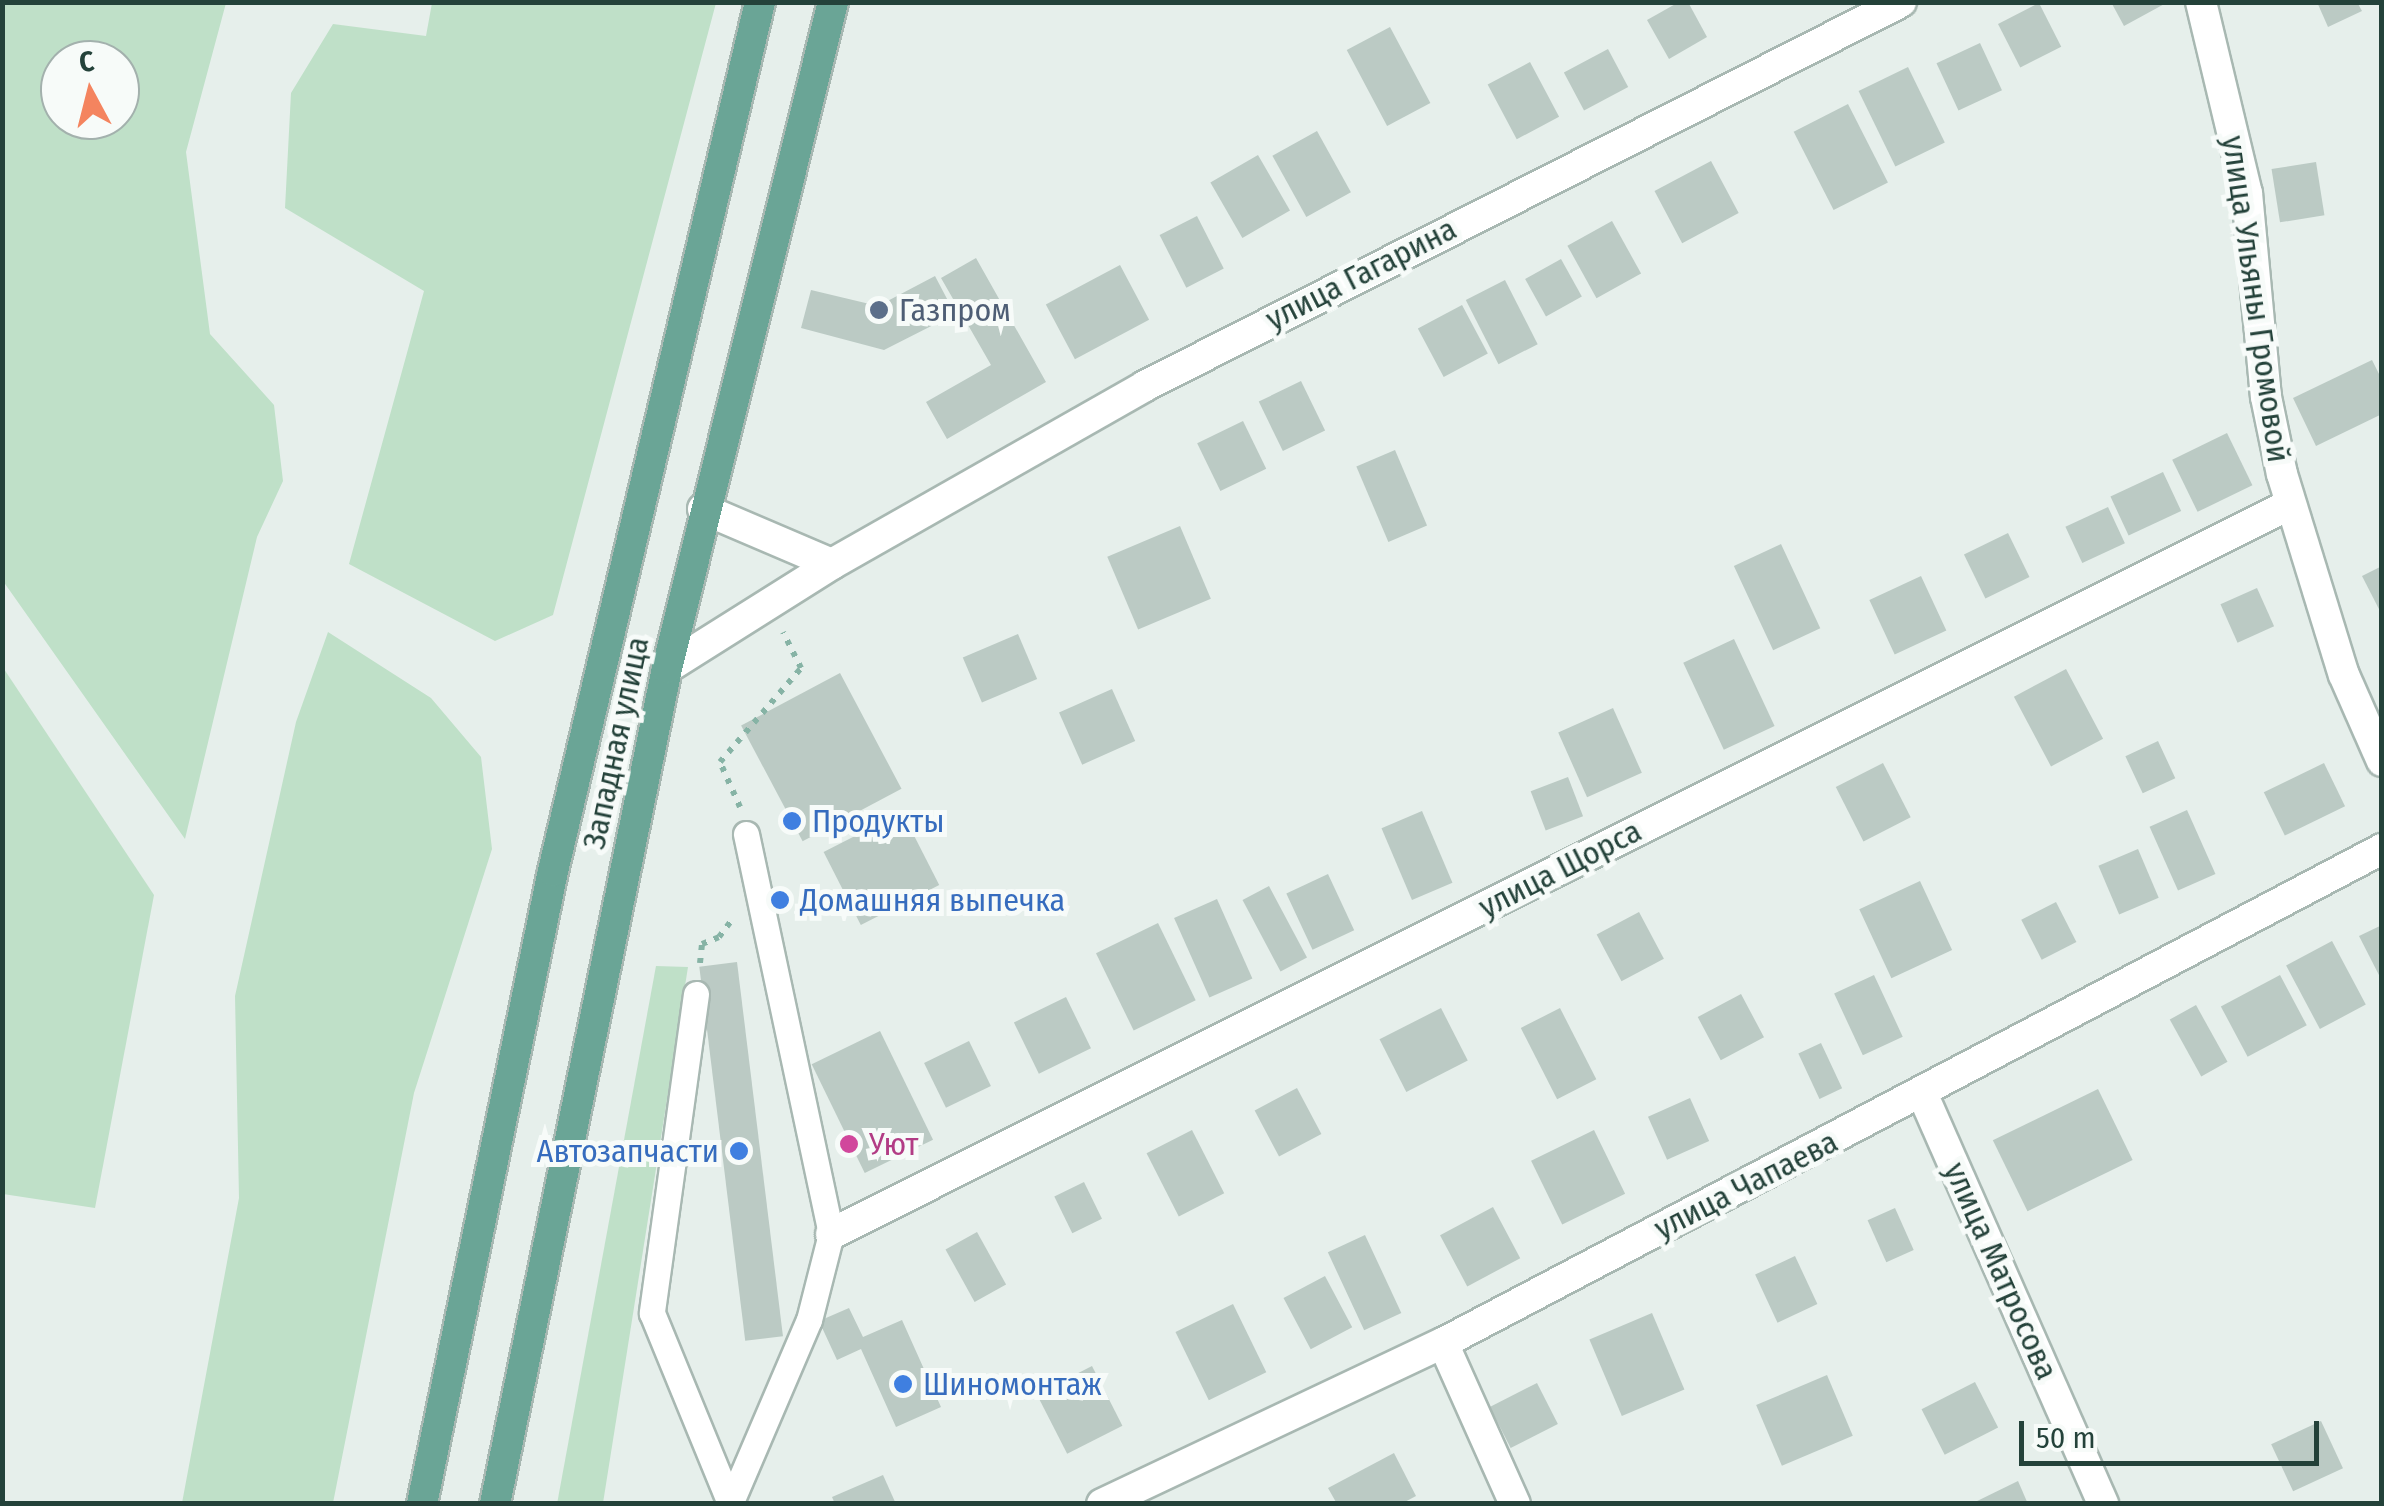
<!DOCTYPE html>
<meta charset="utf-8">
<style>
body{margin:0}
#map{position:relative;width:2384px;height:1506px;overflow:hidden;background:#e6efeb;font-family:"Fira Sans Condensed",sans-serif}
div>[style]{position:absolute}
[style*='--x']{left:calc(var(--x)*1px);top:calc(var(--y)*1px);width:calc(var(--w)*1px);rotate:calc(var(--a)*1deg)}
.green>*{inset:0;background:#bfe0c8}
.building>*{inset:0;background:#bbcac4;transform-origin:0 0}
.path>*{height:6px;margin-top:-3px;transform-origin:0;background:repeating-linear-gradient(90deg,#86b3a5 0 5px,transparent 0 13px)}
.roads{filter:drop-shadow(2px 0 #a8b8b2) drop-shadow(-2px 0 #a8b8b2) drop-shadow(0 2px #a8b8b2) drop-shadow(0 -2px #a8b8b2)}
.lane>*{height:25px;margin:-12.5px;padding:0 12.5px;transform-origin:12.5px;border-radius:12.5px;background:#fff}
.street>*{height:30px;margin:-15px;padding:0 15px;transform-origin:15px;border-radius:15px;background:#fff}
.secondary>*{height:30px;margin:-15px;padding:0 15px;transform-origin:15px;border-radius:15px;background:#fff}
.primary>*{height:30px;margin:-15px;padding:0 15px;transform-origin:15px;border-radius:15px;background:#6aa596}
.dots>*{width:28px;height:28px;translate:-50% -50%;box-sizing:border-box;border:5px solid #f7fbf9;border-radius:50%}
span{translate:-50% -50%;white-space:nowrap;text-align:center;line-height:1.15;-webkit-text-stroke:10px #f7fbf9;paint-order:stroke}
.street-label{font-size:32px;color:#24423a}
.service-label{font-size:32px;color:#4e5e75}
.left{translate:0 -50%;text-align:left}
.shop-label{font-size:32px;color:#366cbe}
.right{translate:-100% -50%;text-align:right}
.hotel-label{font-size:32px;color:#b23c85}
.frame{position:absolute;inset:0;border:5px solid #24423a;pointer-events:none}
.north{position:absolute;left:40px;top:40px;width:100px;height:100px;box-sizing:border-box;background:#f7fbf9;border:2px solid #a3b1ad;border-radius:50%;rotate:353deg;font-size:28px;font-weight:700;line-height:40px;text-align:center;color:#24423a}
.north::after{content:'';display:block;margin:auto;width:35px;height:45px;background:#f4845f;clip-path:polygon(50% 0,100% 100%,50% 72%,0 100%)}
.scale{position:absolute;left:2019px;top:1421px;width:300px;height:45px;box-sizing:border-box;border:5px solid #24423a;border-top:0;padding-left:12px;font-size:30px;line-height:35px;white-space:nowrap;color:#24423a;-webkit-text-stroke:8px #f7fbf9;paint-order:stroke}
</style>
<div id="map">
<div class="green">
<div style="clip-path:polygon(evenodd,2px 3px,226px 3px,186px 152px,210px 334px,274px 405px,283px 481px,257px 537px,185px 839px,3px 581px,2px 3px,60px 60px,120px 60px,120px 120px,60px 120px,60px 60px)"></div>
<div style="clip-path:polygon(432px 3px,716px 3px,553px 615px,495px 641px,349px 564px,424px 291px,285px 208px,291px 93px,333px 24px,426px 36px)"></div>
<div style="clip-path:polygon(328px 632px,431px 698px,481px 757px,492px 849px,414px 1093px,333px 1503px,182px 1503px,239px 1198px,235px 996px,296px 722px)"></div>
<div style="clip-path:polygon(2px 666px,154px 895px,95px 1208px,3px 1194px)"></div>
<div style="clip-path:polygon(656px 966px,688px 967px,603px 1503px,557px 1504px)"></div>
</div>
<div class="building">
<div style="clip-path:polygon(1679px 2px,1688px 2px,1707px 37px,1669px 59px,1647px 20px)"></div>
<div style="clip-path:polygon(2111px 2px,2168px 2px,2124px 26px)"></div>
<div style="clip-path:polygon(2317px 2px,2357px 2px,2362px 11px,2328px 27px)"></div>
<div style="left:2039px;top:3px;width:49px;height:46px;rotate:63deg"></div>
<div style="left:1390px;top:27px;width:86px;height:49px;rotate:62deg"></div>
<div style="left:1980px;top:43px;width:52px;height:48px;rotate:65deg"></div>
<div style="left:1608px;top:49px;width:43px;height:50px;rotate:62deg"></div>
<div style="left:1530px;top:62px;width:62px;height:48px;rotate:62deg"></div>
<div style="left:1908px;top:67px;width:84px;height:55px;rotate:64deg"></div>
<div style="left:1848px;top:104px;width:88px;height:61px;rotate:63deg"></div>
<div style="left:1317px;top:131px;width:70px;height:51px;rotate:61deg"></div>
<div style="left:1258px;top:155px;width:64px;height:55px;rotate:60deg"></div>
<div style="left:1711px;top:161px;width:59px;height:64px;rotate:62deg"></div>
<div style="left:2316px;top:162px;width:54px;height:45px;rotate:81deg"></div>
<div style="left:1197px;top:216px;width:59px;height:42px;rotate:63deg"></div>
<div style="left:1612px;top:221px;width:60px;height:51px;rotate:61deg"></div>
<div style="clip-path:polygon(976px 258px,1046px 382px,947px 439px,926px 402px,991px 365px,941px 278px)"></div>
<div style="left:1561px;top:259px;width:43px;height:41px;rotate:61deg"></div>
<div style="left:1120px;top:265px;width:62px;height:84px;rotate:62deg"></div>
<div style="clip-path:polygon(935px 276px,955px 314px,884px 350px,801px 328px,811px 290px,878px 306px)"></div>
<div style="left:1505px;top:280px;width:72px;height:44px;rotate:63deg"></div>
<div style="left:1462px;top:305px;width:55px;height:50px;rotate:62deg"></div>
<div style="clip-path:polygon(2372px 360px,2382px 380px,2382px 414px,2316px 446px,2293px 398px)"></div>
<div style="left:1301px;top:381px;width:55px;height:47px;rotate:64deg"></div>
<div style="left:1243px;top:421px;width:53px;height:51px;rotate:64deg"></div>
<div style="left:2227px;top:433px;width:58px;height:61px;rotate:64deg"></div>
<div style="left:1395px;top:450px;width:82px;height:42px;rotate:67deg"></div>
<div style="left:2163px;top:472px;width:43px;height:58px;rotate:65deg"></div>
<div style="left:2108px;top:507px;width:40px;height:47px;rotate:65deg"></div>
<div style="left:1180px;top:526px;width:79px;height:79px;rotate:67deg"></div>
<div style="left:2008px;top:533px;width:49px;height:49px;rotate:64deg"></div>
<div style="left:1781px;top:544px;width:93px;height:52px;rotate:65deg"></div>
<div style="clip-path:polygon(2382px 566px,2382px 615px,2362px 576px)"></div>
<div style="left:1921px;top:576px;width:60px;height:57px;rotate:65deg"></div>
<div style="left:2257px;top:588px;width:42px;height:40px;rotate:66deg"></div>
<div style="left:1018px;top:634px;width:49px;height:60px;rotate:67deg"></div>
<div style="left:1734px;top:639px;width:96px;height:56px;rotate:65deg"></div>
<div style="left:2066px;top:669px;width:79px;height:59px;rotate:62deg"></div>
<div style="left:840px;top:673px;width:131px;height:112px;rotate:62deg"></div>
<div style="left:1112px;top:689px;width:57px;height:58px;rotate:66deg"></div>
<div style="left:1613px;top:708px;width:71px;height:60px;rotate:66deg"></div>
<div style="left:2158px;top:741px;width:41px;height:36px;rotate:65deg"></div>
<div style="left:1883px;top:763px;width:61px;height:53px;rotate:63deg"></div>
<div style="left:2324px;top:763px;width:48px;height:67px;rotate:64deg"></div>
<div style="left:1568px;top:777px;width:42px;height:40px;rotate:69deg"></div>
<div style="left:2187px;top:810px;width:70px;height:41px;rotate:66deg"></div>
<div style="left:1422px;top:811px;width:78px;height:44px;rotate:67deg"></div>
<div style="left:902px;top:812px;width:82px;height:88px;rotate:63deg"></div>
<div style="left:2138px;top:849px;width:53px;height:43px;rotate:67deg"></div>
<div style="left:1328px;top:874px;width:62px;height:46px;rotate:65deg"></div>
<div style="left:1920px;top:881px;width:76px;height:67px;rotate:65deg"></div>
<div style="left:1269px;top:886px;width:81px;height:30px;rotate:62deg"></div>
<div style="left:1217px;top:899px;width:87px;height:47px;rotate:66deg"></div>
<div style="left:2056px;top:902px;width:45px;height:39px;rotate:63deg"></div>
<div style="left:1639px;top:912px;width:53px;height:48px;rotate:62deg"></div>
<div style="left:1158px;top:923px;width:86px;height:69px;rotate:64deg"></div>
<div style="clip-path:polygon(2382px 925px,2382px 981px,2359px 936px)"></div>
<div style="left:2332px;top:941px;width:72px;height:52px;rotate:62deg"></div>
<div style="left:737px;top:962px;width:377px;height:38px;rotate:83deg"></div>
<div style="left:1874px;top:975px;width:68px;height:44px;rotate:65deg"></div>
<div style="left:2280px;top:975px;width:57px;height:67px;rotate:62deg"></div>
<div style="left:1741px;top:994px;width:49px;height:49px;rotate:62deg"></div>
<div style="left:1066px;top:997px;width:57px;height:58px;rotate:64deg"></div>
<div style="left:2196px;top:1005px;width:65px;height:30px;rotate:61deg"></div>
<div style="left:1441px;top:1008px;width:59px;height:69px;rotate:63deg"></div>
<div style="left:1560px;top:1008px;width:80px;height:44px;rotate:63deg"></div>
<div style="left:880px;top:1031px;width:121px;height:76px;rotate:64deg"></div>
<div style="left:969px;top:1041px;width:50px;height:50px;rotate:64deg"></div>
<div style="left:1821px;top:1043px;width:50px;height:25px;rotate:65deg"></div>
<div style="left:1297px;top:1088px;width:52px;height:48px;rotate:62deg"></div>
<div style="left:2098px;top:1089px;width:79px;height:117px;rotate:64deg"></div>
<div style="left:1690px;top:1098px;width:47px;height:46px;rotate:66deg"></div>
<div style="left:1192px;top:1130px;width:71px;height:51px;rotate:63deg"></div>
<div style="left:1594px;top:1130px;width:71px;height:70px;rotate:64deg"></div>
<div style="left:1084px;top:1182px;width:41px;height:33px;rotate:64deg"></div>
<div style="left:1493px;top:1207px;width:58px;height:60px;rotate:62deg"></div>
<div style="left:1895px;top:1208px;width:46px;height:30px;rotate:66deg"></div>
<div style="left:977px;top:1232px;width:60px;height:36px;rotate:61deg"></div>
<div style="left:1365px;top:1235px;width:86px;height:41px;rotate:65deg"></div>
<div style="left:1795px;top:1256px;width:53px;height:44px;rotate:65deg"></div>
<div style="left:1325px;top:1276px;width:58px;height:47px;rotate:62deg"></div>
<div style="left:1233px;top:1304px;width:76px;height:64px;rotate:64deg"></div>
<div style="clip-path:polygon(849px 1308px,863px 1337px,902px 1320px,941px 1407px,896px 1427px,861px 1349px,837px 1360px,819px 1321px)"></div>
<div style="left:1652px;top:1313px;width:83px;height:68px;rotate:67deg"></div>
<div style="left:1092px;top:1366px;width:67px;height:62px;rotate:63deg"></div>
<div style="left:1827px;top:1375px;width:66px;height:77px;rotate:67deg"></div>
<div style="left:1975px;top:1382px;width:51px;height:60px;rotate:63deg"></div>
<div style="left:1537px;top:1383px;width:46px;height:53px;rotate:63deg"></div>
<div style="left:2321px;top:1421px;width:52px;height:55px;rotate:65deg"></div>
<div style="clip-path:polygon(1394px 1453px,1416px 1496px,1401px 1504px,1337px 1504px,1328px 1488px)"></div>
<div style="clip-path:polygon(883px 1475px,896px 1504px,835px 1504px,832px 1497px)"></div>
<div style="clip-path:polygon(2018px 1481px,2028px 1504px,1971px 1504px)"></div>
</div>
<div class="path">
<div style="--x:740;--y:807;--w:49;--a:-114"></div>
<div style="--x:720;--y:762;--w:124;--a:-49.2"></div>
<div style="--x:801;--y:668;--w:40;--a:-116.6"></div>
<div style="--x:700;--y:963;--w:19;--a:-84"></div>
<div style="--x:702;--y:944;--w:18;--a:-22"></div>
<div style="--x:719;--y:937;--w:20;--a:-53"></div>
</div>
<div class="roads">
<div class="lane">
<div style="--x:696;--y:994;--w:322;--a:97.9"></div>
<div style="--x:652;--y:1313;--w:205;--a:67.7"></div>
<div style="--x:730;--y:1504;--w:200;--a:-66.8"></div>
<div style="--x:809;--y:1320;--w:89;--a:-75.7"></div>
<div style="--x:831;--y:1234;--w:409;--a:-102"></div>
</div>
<div class="street">
<div style="--x:2201;--y:2;--w:196;--a:76.5"></div>
<div style="--x:2247;--y:193;--w:205;--a:84.7"></div>
<div style="--x:2266;--y:397;--w:79;--a:78.3"></div>
<div style="--x:2282;--y:474;--w:210;--a:72.9"></div>
<div style="--x:2344;--y:675;--w:94;--a:66.2"></div>
<div style="--x:1922;--y:1093;--w:449;--a:66.2"></div>
<div style="--x:831;--y:1234;--w:1630;--a:-26.57"></div>
<div style="--x:1443;--y:1343;--w:176;--a:65.9"></div>
</div>
<div class="secondary">
<div style="--x:703;--y:509;--w:140;--a:23.1"></div>
<div style="--x:667;--y:668;--w:195;--a:-32.2"></div>
<div style="--x:832;--y:564;--w:360;--a:-29.6"></div>
<div style="--x:1145;--y:386;--w:848;--a:-26.93"></div>
<div style="--x:1102;--y:1504;--w:377;--a:-25.3"></div>
<div style="--x:1443;--y:1343;--w:1061;--a:-27.75"></div>
</div>
<div class="primary">
<div style="--x:422;--y:1504;--w:646;--a:-78.31"></div>
<div style="--x:553;--y:871;--w:893;--a:-76.6"></div>
<div style="--x:495;--y:1504;--w:854;--a:-78.37"></div>
<div style="--x:667;--y:668;--w:686;--a:-76"></div>
</div>
</div>
<div class="dots">
<div style="left:879px;top:310px;background:#5c6f8a"></div>
<div style="left:792px;top:821px;background:#3f7fe0"></div>
<div style="left:780px;top:900px;background:#3f7fe0"></div>
<div style="left:849px;top:1144px;background:#d1479c"></div>
<div style="left:739px;top:1151px;background:#3f7fe0"></div>
<div style="left:903px;top:1384px;background:#3f7fe0"></div>
</div>
<div class="street-label">
<span style="left:1361px;top:274px;rotate:-27deg">улица Гагарина</span>
<span style="left:2256px;top:299px;rotate:82deg">улица Ульяны Громовой</span>
<span style="left:616px;top:743px;rotate:-78deg">Западная улица</span>
<span style="left:1560px;top:869px;rotate:-27deg">улица Щорса</span>
<span style="left:1746px;top:1185px;rotate:-27deg">улица Чапаева</span>
<span style="left:2001px;top:1271px;rotate:66deg">улица Матросова</span>
</div>
<div class="service-label">
<span class="left" style="left:899px;top:310px">Газпром</span>
</div>
<div class="shop-label">
<span class="left" style="left:812px;top:821px">Продукты</span>
<span class="left" style="left:800px;top:900px">Домашняя выпечка</span>
<span class="right" style="left:719px;top:1151px">Автозапчасти</span>
<span class="left" style="left:923px;top:1384px">Шиномонтаж</span>
</div>
<div class="hotel-label">
<span class="left" style="left:869px;top:1144px">Уют</span>
</div>
<div class="frame"></div>
<div class="north">С</div>
<div class="scale">50 m</div>
</div>
